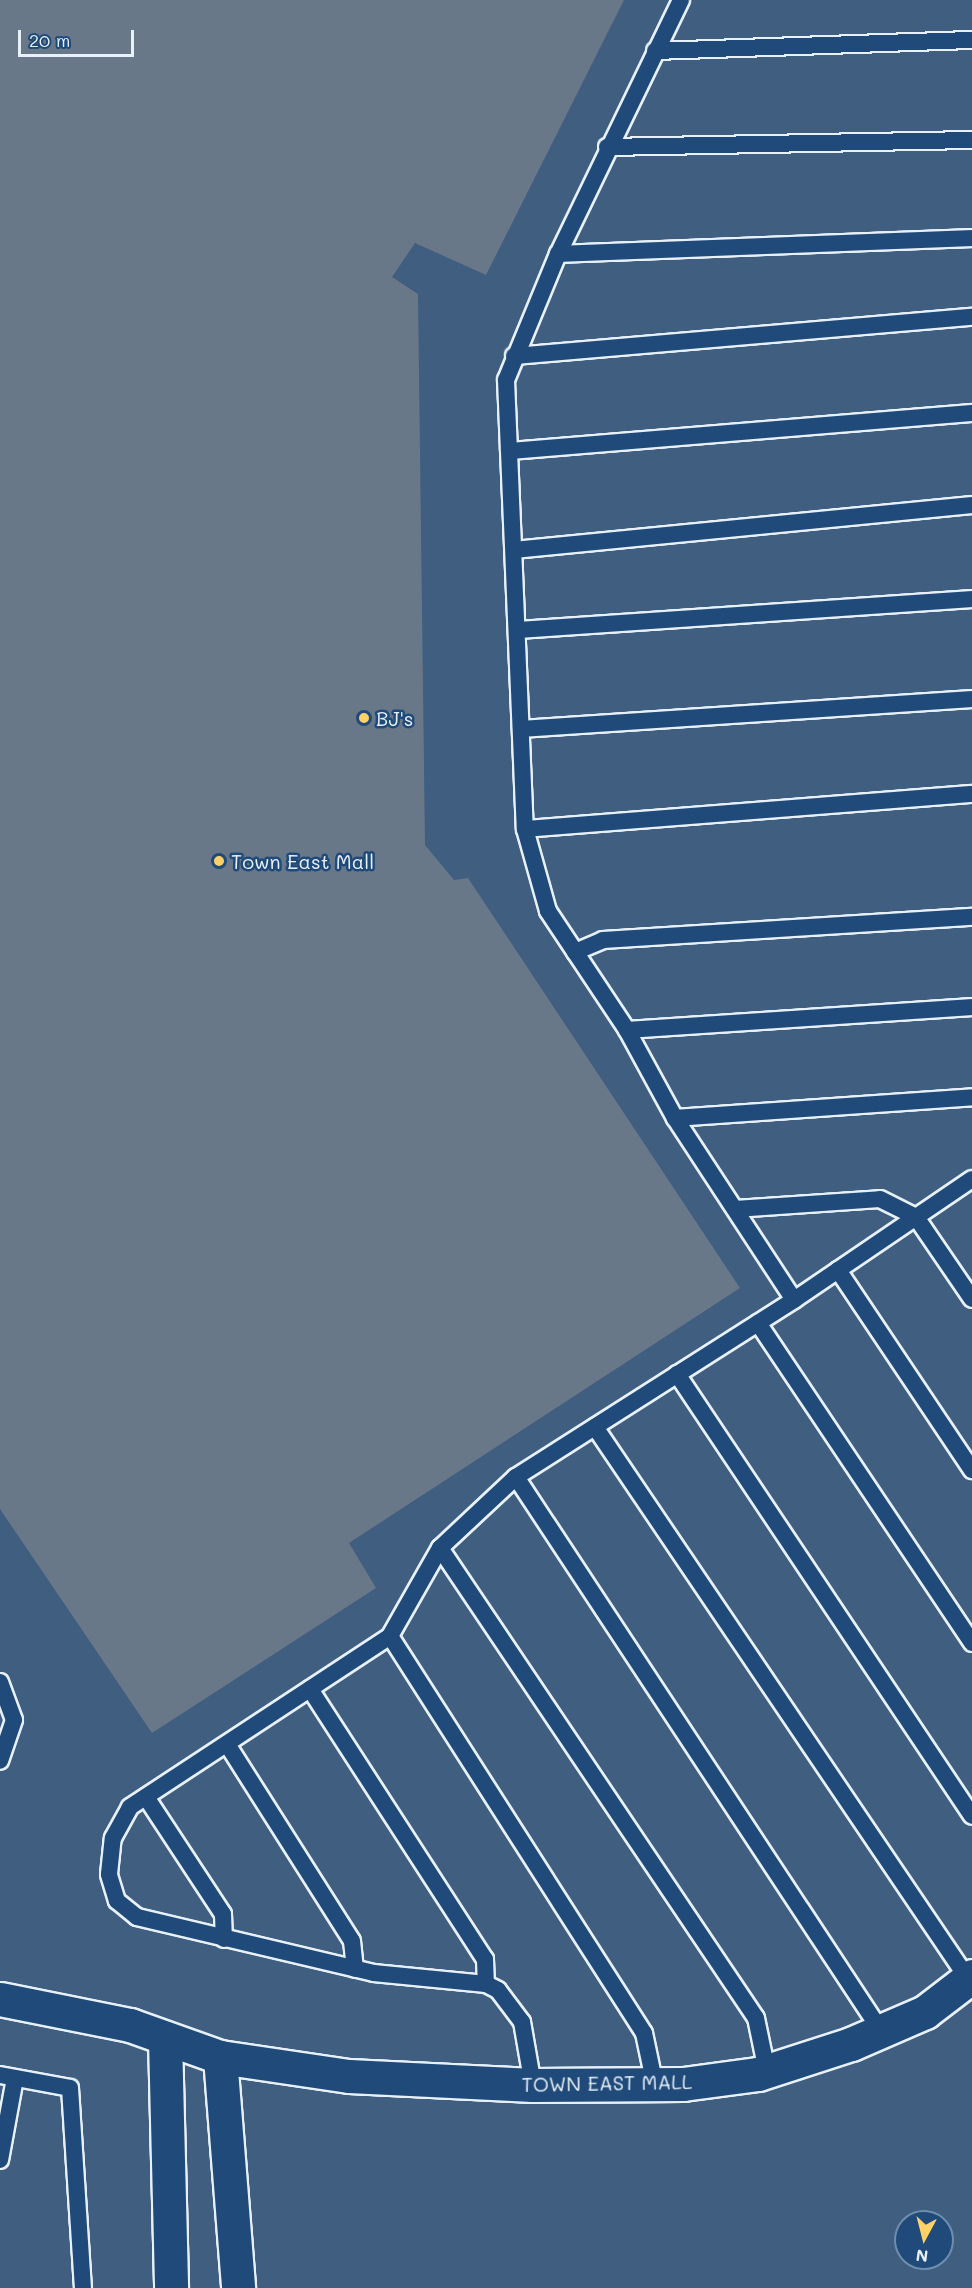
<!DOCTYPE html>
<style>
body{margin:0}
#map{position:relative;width:972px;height:2288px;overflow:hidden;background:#2e537d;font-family:Mali,sans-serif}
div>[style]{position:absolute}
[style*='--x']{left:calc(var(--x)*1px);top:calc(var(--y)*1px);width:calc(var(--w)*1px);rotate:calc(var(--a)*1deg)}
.built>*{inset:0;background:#3f5e80}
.building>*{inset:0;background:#687888}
.roads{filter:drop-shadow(2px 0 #e8f1f8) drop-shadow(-2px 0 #e8f1f8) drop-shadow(0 2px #e8f1f8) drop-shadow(0 -2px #e8f1f8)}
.lane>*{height:16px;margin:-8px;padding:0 8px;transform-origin:8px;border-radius:8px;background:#1f4a7a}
.street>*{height:33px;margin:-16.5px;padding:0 16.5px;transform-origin:16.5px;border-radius:16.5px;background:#1f4a7a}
.dots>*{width:16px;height:16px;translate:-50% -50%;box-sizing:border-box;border:3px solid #1f4a7a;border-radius:50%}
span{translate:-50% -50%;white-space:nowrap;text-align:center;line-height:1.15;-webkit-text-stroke:5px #1f4a7a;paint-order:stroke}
.poi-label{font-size:20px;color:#e8f1f8}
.left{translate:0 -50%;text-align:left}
.street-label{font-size:20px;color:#e8f1f8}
.north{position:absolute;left:894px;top:2210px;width:60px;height:60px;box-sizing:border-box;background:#1f4a7a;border:2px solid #6f8dac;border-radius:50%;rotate:187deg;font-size:16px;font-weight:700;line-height:24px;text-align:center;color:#e8f1f8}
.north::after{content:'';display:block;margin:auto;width:21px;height:27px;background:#ffd166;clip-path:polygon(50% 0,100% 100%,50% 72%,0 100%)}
.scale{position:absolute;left:18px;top:30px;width:116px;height:27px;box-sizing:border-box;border:3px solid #e8f1f8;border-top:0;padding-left:8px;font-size:18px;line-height:21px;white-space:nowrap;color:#e8f1f8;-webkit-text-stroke:4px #1f4a7a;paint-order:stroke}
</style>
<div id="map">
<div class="built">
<div style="clip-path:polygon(evenodd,0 0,972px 0,972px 2288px,0 2288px,0 0,906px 2222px,942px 2222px,942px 2258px,906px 2258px,906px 2222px)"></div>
</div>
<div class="building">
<div style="clip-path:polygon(0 0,624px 0,486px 275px,415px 243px,392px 277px,418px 294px,425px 845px,454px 880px,468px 878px,740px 1288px,349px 1543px,376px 1588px,152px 1733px,0 1509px)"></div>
</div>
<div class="roads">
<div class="lane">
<div style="--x:681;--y:0;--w:282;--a:115.8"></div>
<div style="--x:558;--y:254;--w:136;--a:112.4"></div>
<div style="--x:506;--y:380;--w:449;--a:87.6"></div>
<div style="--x:525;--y:829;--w:85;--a:74.3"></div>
<div style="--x:548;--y:911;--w:143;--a:56.4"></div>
<div style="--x:627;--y:1030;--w:100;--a:61.4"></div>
<div style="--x:675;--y:1118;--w:217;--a:56.8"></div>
<div style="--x:655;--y:51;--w:317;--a:-2"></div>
<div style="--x:607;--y:147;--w:365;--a:-1.1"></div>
<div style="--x:558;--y:254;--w:414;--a:-2.2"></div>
<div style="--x:514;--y:356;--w:460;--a:-4.9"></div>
<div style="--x:509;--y:451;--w:465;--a:-4.7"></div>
<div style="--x:514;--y:550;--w:460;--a:-5.6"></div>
<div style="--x:519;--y:630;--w:454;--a:-3.9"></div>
<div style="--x:521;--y:729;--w:452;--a:-3.8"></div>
<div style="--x:525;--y:829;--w:448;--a:-4.5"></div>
<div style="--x:575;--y:952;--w:30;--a:-23"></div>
<div style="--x:603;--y:940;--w:370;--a:-3.6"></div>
<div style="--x:627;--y:1030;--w:346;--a:-3.8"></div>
<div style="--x:675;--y:1118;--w:298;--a:-4"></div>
<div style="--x:735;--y:1209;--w:145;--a:-3.9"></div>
<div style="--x:880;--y:1199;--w:40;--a:26.6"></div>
<div style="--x:916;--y:1217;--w:99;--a:55.7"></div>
<div style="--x:838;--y:1270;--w:241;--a:56.2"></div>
<div style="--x:758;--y:1323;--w:385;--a:56.2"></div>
<div style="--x:677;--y:1374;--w:531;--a:56.28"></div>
<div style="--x:595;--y:1427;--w:666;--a:55.95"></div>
<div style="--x:516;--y:1477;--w:663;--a:56.62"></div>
<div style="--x:440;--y:1548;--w:566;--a:56.09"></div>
<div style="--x:756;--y:2018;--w:54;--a:78.3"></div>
<div style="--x:390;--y:1636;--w:471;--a:57.4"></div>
<div style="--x:644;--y:2033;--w:53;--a:78.1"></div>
<div style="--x:0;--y:1682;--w:40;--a:69.8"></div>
<div style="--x:14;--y:1720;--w:43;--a:108.9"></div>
<div style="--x:310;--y:1689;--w:322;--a:57.1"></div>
<div style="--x:485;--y:1959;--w:25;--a:88"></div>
<div style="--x:227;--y:1744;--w:233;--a:57.6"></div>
<div style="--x:352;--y:1941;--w:28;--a:84"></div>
<div style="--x:146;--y:1797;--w:140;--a:56.7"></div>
<div style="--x:223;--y:1914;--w:25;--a:88"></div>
<div style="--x:0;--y:2075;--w:71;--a:10.5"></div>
<div style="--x:70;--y:2088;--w:200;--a:86.3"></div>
<div style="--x:533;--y:2085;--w:64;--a:-99.9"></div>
<div style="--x:522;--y:2022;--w:40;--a:-127"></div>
<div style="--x:498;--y:1990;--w:13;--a:-153"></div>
<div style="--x:486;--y:1984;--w:113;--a:-174.4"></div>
<div style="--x:374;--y:1973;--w:244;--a:-166.7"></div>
<div style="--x:137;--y:1917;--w:26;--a:-141"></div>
<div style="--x:117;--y:1901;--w:28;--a:-107"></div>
<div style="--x:109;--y:1874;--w:36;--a:-84"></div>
<div style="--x:113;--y:1838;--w:35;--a:-61"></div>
<div style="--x:130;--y:1807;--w:311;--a:-33.3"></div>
<div style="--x:390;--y:1636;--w:101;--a:-60.4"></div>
<div style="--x:440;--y:1548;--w:104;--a:-43.1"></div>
<div style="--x:516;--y:1477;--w:330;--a:-32.5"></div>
<div style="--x:794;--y:1300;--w:215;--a:-34.2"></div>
<div style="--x:0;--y:2160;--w:83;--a:-79.6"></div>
</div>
<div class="street">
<div style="--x:0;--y:1999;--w:133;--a:11.3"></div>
<div style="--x:130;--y:2025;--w:96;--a:19.6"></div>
<div style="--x:220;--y:2057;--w:130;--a:8.4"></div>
<div style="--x:349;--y:2076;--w:184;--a:2.8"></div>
<div style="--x:533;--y:2085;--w:150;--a:-0.4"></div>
<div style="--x:683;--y:2084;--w:76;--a:-7.6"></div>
<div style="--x:758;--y:2074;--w:98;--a:-17.9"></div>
<div style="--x:851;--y:2044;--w:81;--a:-23.4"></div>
<div style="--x:925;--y:2012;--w:59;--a:-37.5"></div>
<div style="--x:165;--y:2038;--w:250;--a:88.6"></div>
<div style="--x:220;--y:2057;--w:232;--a:85.5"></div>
</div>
</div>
<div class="dots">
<div style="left:364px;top:718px;background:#ffd166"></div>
<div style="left:219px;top:861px;background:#ffd166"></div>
</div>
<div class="poi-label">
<span class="left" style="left:376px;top:718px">BJ's</span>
<span class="left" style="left:231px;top:861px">Town East Mall</span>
</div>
<div class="street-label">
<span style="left:607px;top:2083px;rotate:-1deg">TOWN EAST MALL</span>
</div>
<div class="north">N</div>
<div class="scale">20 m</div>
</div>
